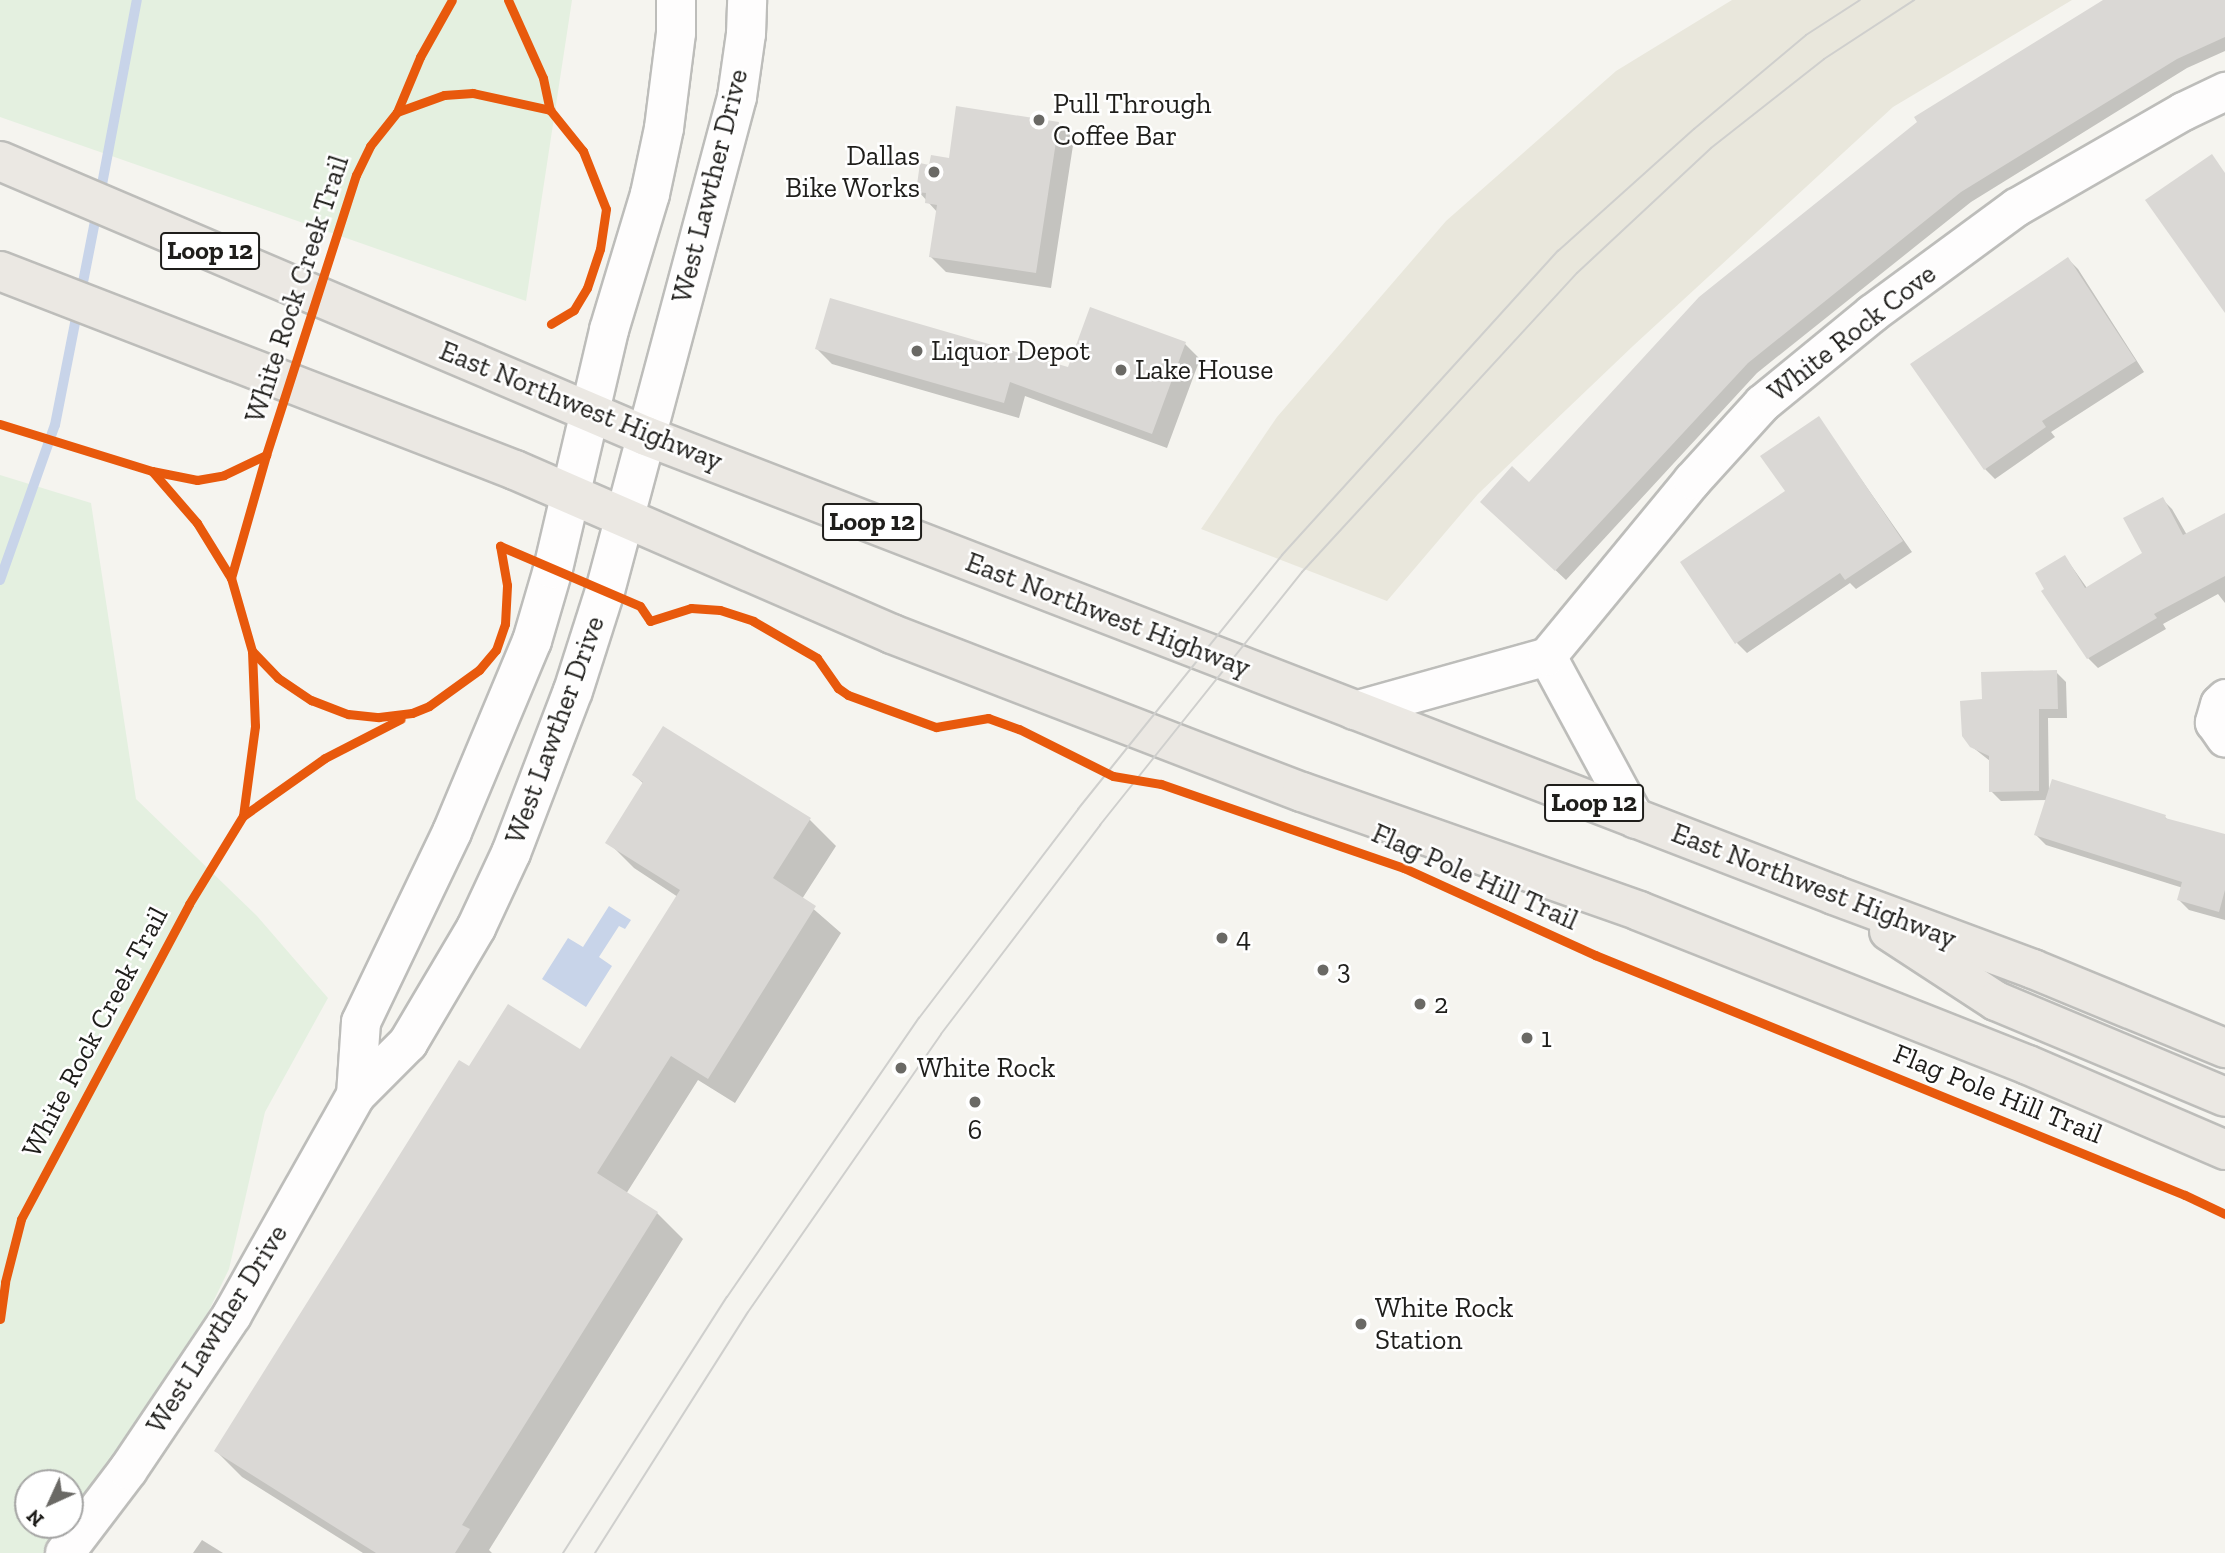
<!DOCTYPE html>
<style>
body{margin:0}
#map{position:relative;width:2225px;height:1553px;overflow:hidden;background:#f5f4ef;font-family:"Zilla Slab",serif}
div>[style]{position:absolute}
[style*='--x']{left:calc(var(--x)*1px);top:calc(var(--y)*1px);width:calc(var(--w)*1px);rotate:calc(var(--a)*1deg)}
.built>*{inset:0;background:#e9e7dc}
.green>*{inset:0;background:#e4f0e0}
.water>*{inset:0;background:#c8d4e9}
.shadow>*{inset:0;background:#0003}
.stream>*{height:10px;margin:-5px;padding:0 5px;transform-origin:5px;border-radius:5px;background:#c8d4e9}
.building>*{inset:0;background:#dad8d5}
.roads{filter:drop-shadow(2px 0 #bdbdba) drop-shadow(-2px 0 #bdbdba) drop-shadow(0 2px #bdbdba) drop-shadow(0 -2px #bdbdba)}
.street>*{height:37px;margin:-18.5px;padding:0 18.5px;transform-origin:18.5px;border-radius:18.5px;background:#fefdfd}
.secondary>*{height:38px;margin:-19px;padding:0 19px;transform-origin:19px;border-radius:19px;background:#fefdfd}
.primary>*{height:38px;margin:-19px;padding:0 19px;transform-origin:19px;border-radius:19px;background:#ebe8e3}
.tram>*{height:2px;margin:-1px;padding:0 1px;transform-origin:1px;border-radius:1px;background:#cfcfcd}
.cycleway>*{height:9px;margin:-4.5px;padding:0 4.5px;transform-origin:4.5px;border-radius:4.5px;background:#e8590c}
.dots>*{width:19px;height:19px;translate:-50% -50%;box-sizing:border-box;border:4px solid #fff;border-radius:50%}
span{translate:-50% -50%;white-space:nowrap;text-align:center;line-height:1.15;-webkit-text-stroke:5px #fff;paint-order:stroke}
.shield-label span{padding:2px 5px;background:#fff;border:2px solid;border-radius:5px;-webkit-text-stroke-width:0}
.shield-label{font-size:26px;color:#1f1e1b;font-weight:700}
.poi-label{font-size:28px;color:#1f1e1b}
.left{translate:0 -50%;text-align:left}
.right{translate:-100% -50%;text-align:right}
.street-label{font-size:28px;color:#1f1e1b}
.north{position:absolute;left:14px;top:1469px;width:70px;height:70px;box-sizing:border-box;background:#fff;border:2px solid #a5a5a4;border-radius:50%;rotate:225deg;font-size:19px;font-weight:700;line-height:28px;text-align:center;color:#1f1e1b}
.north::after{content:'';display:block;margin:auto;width:24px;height:32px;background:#6a6965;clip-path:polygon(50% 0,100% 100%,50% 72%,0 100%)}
</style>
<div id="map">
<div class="built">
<div style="clip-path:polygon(1732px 0,2072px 0,1893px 107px,1633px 346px,1478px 494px,1387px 601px,1201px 529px,1277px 417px,1446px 221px,1616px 71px)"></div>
</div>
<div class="green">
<div style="clip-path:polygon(0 0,572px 0,526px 301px,0 117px)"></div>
<div style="clip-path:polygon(evenodd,0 475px,91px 503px,136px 799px,257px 916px,328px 998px,265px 1112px,229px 1269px,92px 1553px,0 1553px,0 475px,28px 1483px,70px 1483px,70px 1525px,28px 1525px,28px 1483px)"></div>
</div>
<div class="water">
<div style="clip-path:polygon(609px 906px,631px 920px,625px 929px,619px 926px,599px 957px,612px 966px,586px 1007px,542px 979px,568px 938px,583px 947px)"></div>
</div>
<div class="shadow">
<div style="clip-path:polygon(2107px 0,2225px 0,2225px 51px,2187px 68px,1971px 202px,1757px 373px,1566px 580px,1492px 511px,1529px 485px)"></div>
<div style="clip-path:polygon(1059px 124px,1074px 139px,1051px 288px,946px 272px,931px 257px,938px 213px,918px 191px,931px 167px)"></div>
<div style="clip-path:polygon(2068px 259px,2078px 269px,2144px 372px,2051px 432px,2055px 437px,1995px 479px,1985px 469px)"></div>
<div style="clip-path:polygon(1185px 344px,1200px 359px,1167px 448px,1025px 396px,1019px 418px,832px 364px,817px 349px,1069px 369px)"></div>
<div style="clip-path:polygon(1819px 419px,1912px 552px,1856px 589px,1850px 583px,1747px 653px,1737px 643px,1787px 492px)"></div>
<div style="clip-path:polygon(2162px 499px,2172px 509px,2187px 535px,2225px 515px,2225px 603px,2218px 594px,2163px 624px,2166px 629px,2098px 668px,2088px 658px,2065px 557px,2087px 588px,2145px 554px)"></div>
<div style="clip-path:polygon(2056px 672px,2066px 682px,2067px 718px,2048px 718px,2049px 793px,2165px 817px,2169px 821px,2225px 836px,2225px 920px,2189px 910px,2179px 900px,2183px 888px,2046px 845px,2036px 835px,2047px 800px,2001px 801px,1991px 791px,1990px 761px,1971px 746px,1984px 701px)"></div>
<div style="clip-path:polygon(663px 728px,810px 820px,836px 846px,802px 899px,841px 933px,735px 1103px,698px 1080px,626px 1194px,657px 1213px,683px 1239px,489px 1550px,492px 1553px,363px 1553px,242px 1477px,216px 1451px,470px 1068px,581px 1052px,678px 897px,634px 868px,608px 842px,644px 784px,634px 775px)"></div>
<div style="clip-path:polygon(202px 1540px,223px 1553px,193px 1553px)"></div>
</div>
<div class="stream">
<div style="--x:100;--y:195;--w:198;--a:-79.3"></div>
<div style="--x:0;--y:580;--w:164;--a:-70.5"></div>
<div style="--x:55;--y:425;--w:218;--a:-78.9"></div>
</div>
<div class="building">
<div style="clip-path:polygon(2103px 0,2225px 0,2225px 37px,2177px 59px,1961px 192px,1748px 363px,1555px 571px,1480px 502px,1512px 466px,1529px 482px,1699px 297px,1917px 122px,1914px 117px)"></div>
<div style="clip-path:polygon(956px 106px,1059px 122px,1036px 273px,929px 257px,937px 205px,925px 203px,926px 193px,916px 192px,920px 163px,929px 165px,931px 155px,949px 158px)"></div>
<div style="clip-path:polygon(2212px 154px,2225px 173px,2225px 313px,2145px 200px)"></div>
<div style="clip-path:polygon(2068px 257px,2136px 361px,2042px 421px,2046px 427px,1984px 470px,1910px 364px)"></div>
<div style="clip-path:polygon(830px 298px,1068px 367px,1090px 307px,1186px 342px,1152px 434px,1010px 382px,1004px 403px,815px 349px)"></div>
<div style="clip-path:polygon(1819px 416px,1903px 541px,1845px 580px,1840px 573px,1735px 644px,1680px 562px,1785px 491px,1760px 456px)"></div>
<div style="clip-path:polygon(2163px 497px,2183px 535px,2225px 513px,2225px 576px,2154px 614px,2157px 618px,2087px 659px,2041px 591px,2044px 589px,2035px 573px,2065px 555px,2085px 588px,2142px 553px,2123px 518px)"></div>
<div style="clip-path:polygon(2057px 670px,2058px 709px,2039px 709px,2039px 791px,1989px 792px,1989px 756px,1970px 747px,1962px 736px,1960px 701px,1982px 699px,1981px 672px)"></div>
<div style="clip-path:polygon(663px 726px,811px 818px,773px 878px,816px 906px,708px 1079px,671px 1056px,597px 1173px,658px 1212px,462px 1525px,470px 1529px,455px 1553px,376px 1553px,214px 1451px,459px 1060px,469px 1066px,508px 1004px,580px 1049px,680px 890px,605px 843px,643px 782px,632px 775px)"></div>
<div style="clip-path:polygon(2052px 779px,2166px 815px,2165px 818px,2225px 834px,2225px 890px,2219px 912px,2177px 900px,2182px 882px,2034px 835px)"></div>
</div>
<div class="roads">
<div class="street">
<div style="--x:1547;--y:656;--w:185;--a:61.6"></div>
<div style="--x:2225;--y:698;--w:8;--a:135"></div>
<div style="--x:2219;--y:704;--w:19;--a:106"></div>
<div style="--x:2214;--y:722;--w:19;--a:55"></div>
<div style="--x:1354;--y:710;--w:200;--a:-15.6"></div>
<div style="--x:1547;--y:656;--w:228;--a:-50.5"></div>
<div style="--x:1692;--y:480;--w:104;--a:-47.7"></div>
<div style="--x:1762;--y:403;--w:142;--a:-39.3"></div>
<div style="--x:1872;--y:313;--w:179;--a:-36.4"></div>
<div style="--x:2016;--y:207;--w:193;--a:-29.9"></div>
<div style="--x:2183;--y:111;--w:47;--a:-25.5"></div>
</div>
<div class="secondary">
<div style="--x:356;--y:1095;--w:73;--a:-86.1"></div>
<div style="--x:361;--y:1022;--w:211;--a:-64.4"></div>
<div style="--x:452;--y:832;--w:207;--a:-67.3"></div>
<div style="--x:532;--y:641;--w:75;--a:-73.7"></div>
<div style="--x:553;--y:569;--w:245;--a:-76.8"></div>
<div style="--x:609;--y:330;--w:142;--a:-73.2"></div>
<div style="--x:650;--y:194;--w:67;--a:-78"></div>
<div style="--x:664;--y:128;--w:96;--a:-82.8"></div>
<div style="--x:676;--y:33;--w:33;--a:-90"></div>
<div style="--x:65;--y:1553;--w:104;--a:-52.8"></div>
<div style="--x:128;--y:1470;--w:187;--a:-56.1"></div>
<div style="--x:232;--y:1315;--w:253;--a:-60.6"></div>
<div style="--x:356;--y:1095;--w:74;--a:-45"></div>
<div style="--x:408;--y:1043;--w:134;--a:-59.4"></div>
<div style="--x:476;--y:928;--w:83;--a:-65"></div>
<div style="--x:511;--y:853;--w:173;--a:-69.1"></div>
<div style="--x:573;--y:691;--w:105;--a:-72.3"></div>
<div style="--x:605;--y:591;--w:511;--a:-75.04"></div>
<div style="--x:737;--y:97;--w:64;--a:-81.9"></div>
<div style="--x:746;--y:34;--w:34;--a:-88"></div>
</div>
<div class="primary">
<div style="--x:0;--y:161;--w:702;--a:23.06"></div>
<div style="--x:646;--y:436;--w:1274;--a:21.12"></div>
<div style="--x:1834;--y:895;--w:212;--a:20.4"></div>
<div style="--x:2033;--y:969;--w:208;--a:22.4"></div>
<div style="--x:0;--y:271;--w:552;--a:21.13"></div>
<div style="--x:515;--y:470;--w:411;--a:23.5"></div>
<div style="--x:892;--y:634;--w:439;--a:21.1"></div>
<div style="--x:1302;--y:792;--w:357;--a:19.4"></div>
<div style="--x:1639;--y:911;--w:418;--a:21.6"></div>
<div style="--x:2028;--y:1065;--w:215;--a:23.3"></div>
<div style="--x:1889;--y:931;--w:128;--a:33.2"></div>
<div style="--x:1996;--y:1001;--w:248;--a:22.7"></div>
</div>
</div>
<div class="tram">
<div style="--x:563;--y:1553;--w:304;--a:-57.4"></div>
<div style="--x:727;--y:1297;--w:339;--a:-55.5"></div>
<div style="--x:919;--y:1018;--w:263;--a:-52.7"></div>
<div style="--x:1078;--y:809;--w:326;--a:-51.2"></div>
<div style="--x:1282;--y:555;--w:411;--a:-47.8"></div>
<div style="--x:1558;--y:251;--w:183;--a:-41.9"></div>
<div style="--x:1694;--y:129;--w:146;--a:-40"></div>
<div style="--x:1806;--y:35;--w:64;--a:-32.9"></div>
<div style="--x:595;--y:1553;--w:285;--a:-57.6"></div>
<div style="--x:748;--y:1312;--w:338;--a:-55.2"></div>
<div style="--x:941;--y:1034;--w:263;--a:-52.7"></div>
<div style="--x:1100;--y:825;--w:324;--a:-51.4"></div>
<div style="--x:1302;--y:572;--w:406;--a:-47.4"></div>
<div style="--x:1577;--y:273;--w:183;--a:-43"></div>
<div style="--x:1711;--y:148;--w:144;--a:-38.2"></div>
<div style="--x:1824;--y:59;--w:108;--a:-33.2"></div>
</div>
<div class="cycleway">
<div style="--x:508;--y:0;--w:85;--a:65.8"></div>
<div style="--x:543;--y:78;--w:33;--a:78"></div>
<div style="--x:550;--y:110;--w:53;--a:51.2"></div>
<div style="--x:583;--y:151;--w:62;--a:68.4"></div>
<div style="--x:606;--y:209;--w:40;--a:98.5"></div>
<div style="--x:600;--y:249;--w:41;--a:108.4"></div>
<div style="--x:587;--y:288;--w:26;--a:121"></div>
<div style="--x:574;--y:310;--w:27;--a:149"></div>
<div style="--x:397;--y:112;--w:50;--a:-19.9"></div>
<div style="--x:444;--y:95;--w:29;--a:-4"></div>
<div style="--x:473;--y:93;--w:79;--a:12.4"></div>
<div style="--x:0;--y:424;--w:159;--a:17.2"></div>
<div style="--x:152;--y:471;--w:69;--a:49.1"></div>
<div style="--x:197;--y:523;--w:65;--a:58.3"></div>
<div style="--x:152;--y:471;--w:46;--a:11.3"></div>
<div style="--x:197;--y:480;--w:27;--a:-10"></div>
<div style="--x:224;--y:475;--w:47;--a:-25.5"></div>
<div style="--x:500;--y:546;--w:152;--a:23.2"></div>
<div style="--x:640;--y:606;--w:18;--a:56"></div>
<div style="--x:650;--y:621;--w:43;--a:-17.6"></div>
<div style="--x:691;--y:608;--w:29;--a:4"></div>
<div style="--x:720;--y:610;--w:35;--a:18"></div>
<div style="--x:753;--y:621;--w:74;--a:30"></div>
<div style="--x:817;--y:658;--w:37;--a:55"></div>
<div style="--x:838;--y:688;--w:12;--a:35"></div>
<div style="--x:848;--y:695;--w:94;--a:20"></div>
<div style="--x:936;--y:727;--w:53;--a:-9.8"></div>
<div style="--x:988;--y:718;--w:33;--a:20"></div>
<div style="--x:1019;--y:729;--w:105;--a:26.6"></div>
<div style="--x:1113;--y:776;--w:49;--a:9.5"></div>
<div style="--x:1161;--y:784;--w:257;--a:19.1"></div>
<div style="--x:1404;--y:868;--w:210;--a:24.5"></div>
<div style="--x:1595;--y:955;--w:637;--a:22.14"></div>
<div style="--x:2185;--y:1195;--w:44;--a:25.4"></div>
<div style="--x:252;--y:651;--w:37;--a:46"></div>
<div style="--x:278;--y:678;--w:40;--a:34"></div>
<div style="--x:311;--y:700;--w:40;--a:21"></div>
<div style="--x:348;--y:714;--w:31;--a:6"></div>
<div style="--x:379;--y:717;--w:33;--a:-7"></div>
<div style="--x:412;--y:713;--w:18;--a:-22"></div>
<div style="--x:429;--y:706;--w:62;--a:-35.8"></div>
<div style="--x:479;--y:670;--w:26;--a:-50"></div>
<div style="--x:496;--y:650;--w:28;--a:-71"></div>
<div style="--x:505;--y:624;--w:39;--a:-87"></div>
<div style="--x:507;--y:585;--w:40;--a:-100"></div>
<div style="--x:243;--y:816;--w:100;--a:-35.3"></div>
<div style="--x:325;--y:758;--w:85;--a:-27.2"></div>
<div style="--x:0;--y:1319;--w:37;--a:-82"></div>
<div style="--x:5;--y:1282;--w:65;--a:-75.7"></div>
<div style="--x:21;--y:1219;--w:357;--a:-61.9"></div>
<div style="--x:189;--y:904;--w:103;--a:-58.5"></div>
<div style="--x:243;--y:816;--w:91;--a:-82.4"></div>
<div style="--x:255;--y:726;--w:75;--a:-92.3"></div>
<div style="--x:252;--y:651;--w:76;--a:-106"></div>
<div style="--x:231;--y:578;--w:128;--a:-74.1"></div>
<div style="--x:266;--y:455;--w:294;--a:-72.2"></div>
<div style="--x:356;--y:175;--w:32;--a:-64"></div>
<div style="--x:370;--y:146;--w:43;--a:-51.5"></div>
<div style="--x:397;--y:112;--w:60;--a:-67.3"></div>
<div style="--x:420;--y:57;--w:65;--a:-60.7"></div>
</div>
<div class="dots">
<div style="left:1039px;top:120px;background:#6a6965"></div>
<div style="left:934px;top:172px;background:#6a6965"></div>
<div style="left:917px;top:351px;background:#6a6965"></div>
<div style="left:1121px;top:370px;background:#6a6965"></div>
<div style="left:1222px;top:938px;background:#6a6965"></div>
<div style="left:1323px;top:970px;background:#6a6965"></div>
<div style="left:1420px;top:1004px;background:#6a6965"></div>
<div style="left:1527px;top:1038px;background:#6a6965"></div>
<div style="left:901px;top:1068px;background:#6a6965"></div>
<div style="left:975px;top:1102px;background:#6a6965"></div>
<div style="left:1361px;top:1324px;background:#6a6965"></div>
</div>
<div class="shield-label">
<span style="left:210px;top:251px">Loop 12</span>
<span style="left:872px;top:522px">Loop 12</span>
<span style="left:1594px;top:803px">Loop 12</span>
</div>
<div class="poi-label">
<span class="left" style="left:1053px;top:120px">Pull Through<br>Coffee Bar</span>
<span class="right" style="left:920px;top:172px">Dallas<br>Bike Works</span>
<span class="left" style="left:931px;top:351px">Liquor Depot</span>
<span class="left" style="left:1135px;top:370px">Lake House</span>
<span class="left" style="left:1236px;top:938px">4</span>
<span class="left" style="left:1337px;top:970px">3</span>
<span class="left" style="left:1434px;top:1004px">2</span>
<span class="left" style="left:1541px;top:1038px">1</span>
<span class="left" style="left:917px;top:1068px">White Rock</span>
<span style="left:975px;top:1130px">6</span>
<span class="left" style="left:1375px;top:1324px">White Rock<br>Station</span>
</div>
<div class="street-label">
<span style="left:710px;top:186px;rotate:-76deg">West Lawther Drive</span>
<span style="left:297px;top:289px;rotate:-72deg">White Rock Creek Trail</span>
<span style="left:1852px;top:333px;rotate:-38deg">White Rock Cove</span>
<span style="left:581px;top:406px;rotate:22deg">East Northwest Highway</span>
<span style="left:1108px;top:615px;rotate:21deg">East Northwest Highway</span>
<span style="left:555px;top:730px;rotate:-70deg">West Lawther Drive</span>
<span style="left:1475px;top:877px;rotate:24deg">Flag Pole Hill Trail</span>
<span style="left:1814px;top:886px;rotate:21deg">East Northwest Highway</span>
<span style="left:95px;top:1032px;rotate:-62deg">White Rock Creek Trail</span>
<span style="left:1998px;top:1094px;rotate:22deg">Flag Pole Hill Trail</span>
<span style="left:217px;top:1329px;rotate:-58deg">West Lawther Drive</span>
</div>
<div class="north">N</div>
</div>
